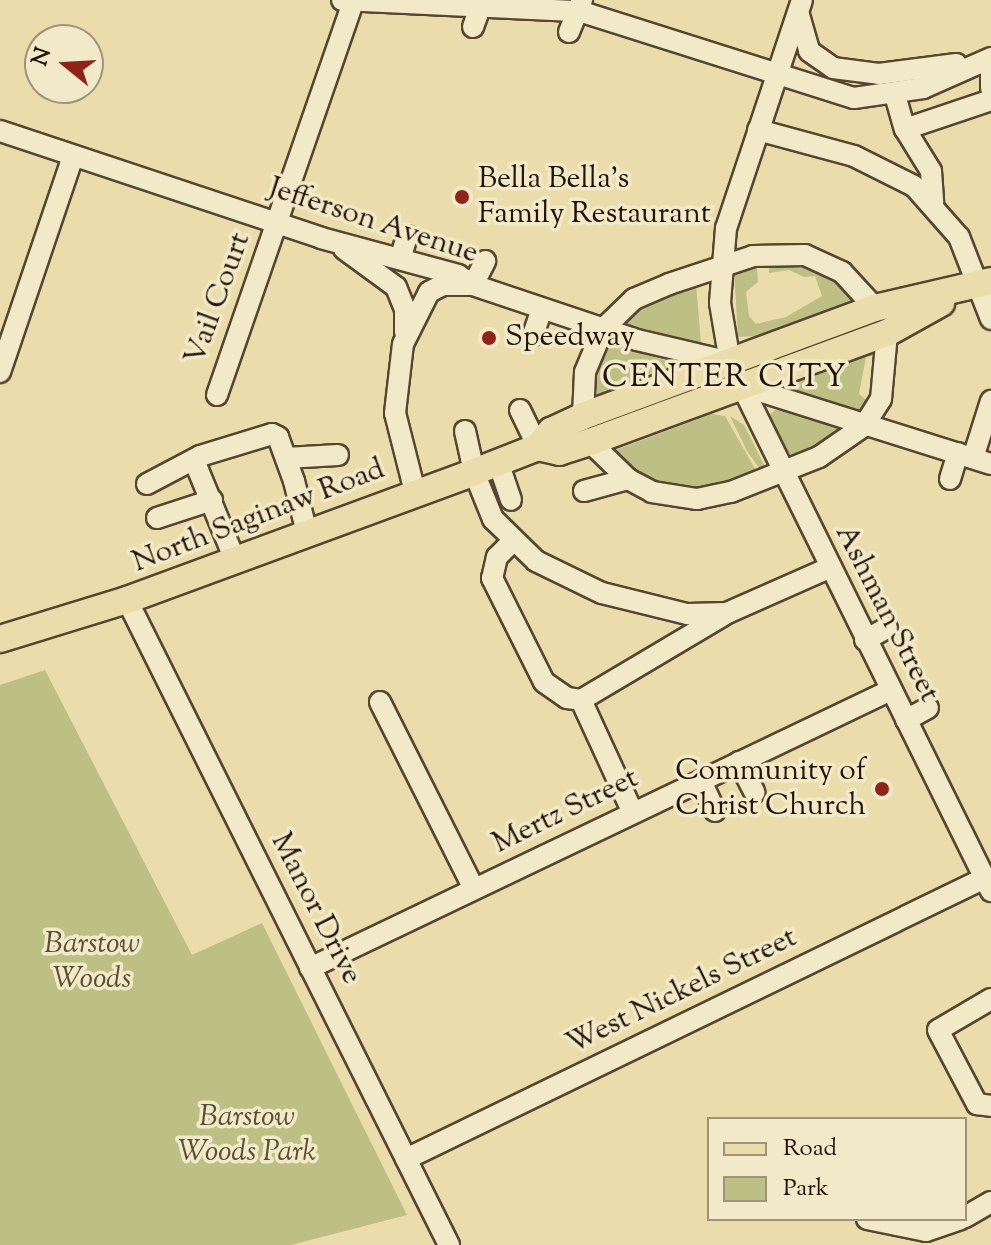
<!DOCTYPE html>
<style>
body{margin:0}
#map{position:relative;width:991px;height:1245px;overflow:hidden;background:#ebddab;font-family:"Sorts Mill Goudy",serif}
div>[style]{position:absolute}
[style*='--x']{left:calc(var(--x)*1px);top:calc(var(--y)*1px);width:calc(var(--w)*1px);rotate:calc(var(--a)*1deg)}
.green>*{inset:0;background:#bdbf85}
.roads{filter:drop-shadow(2px 0 #554632) drop-shadow(-2px 0 #554632) drop-shadow(0 2px #554632) drop-shadow(0 -2px #554632)}
.minor>*{height:20px;margin:-10px;padding:0 10px;transform-origin:10px;border-radius:10px;background:#f2e9c8}
.major>*{height:26px;margin:-13px;padding:0 13px;transform-origin:13px;border-radius:13px;background:#ebddab}
.dots>*{width:22px;height:22px;translate:-50% -50%;box-sizing:border-box;border:4px solid #f2e9c8;border-radius:50%}
span{translate:-50% -50%;white-space:nowrap;text-align:center;line-height:1.15;-webkit-text-stroke:7px #f2e9c8;paint-order:stroke}
.poi-label{font-size:30px;color:#23130a}
.left{translate:0 -50%;text-align:left}
.right{translate:-100% -50%;text-align:right}
.street-label{font-size:30px;color:#23130a}
.park-label{font-size:30px;color:#594f35;font-style:italic}
.neighbourhood-label{font-size:32px;color:#23130a;letter-spacing:2px}
.legend{position:absolute;left:707px;top:1117px;width:260px;height:104px;box-sizing:border-box;background:#f2e9c8;border:2px solid #9f937c;margin:0;padding:10px 14px;list-style:none;font-size:24px;color:#23130a}
.legend li{display:flex;align-items:center;gap:16px;height:40px}
.legend b{width:40px;border:2px solid #9f937c}
.north{position:absolute;left:24px;top:24px;width:80px;height:80px;box-sizing:border-box;background:#f2e9c8;border:2px solid #9f937c;border-radius:50%;rotate:288deg;font-size:22px;font-weight:700;line-height:32px;text-align:center;color:#23130a}
.north::after{content:'';display:block;margin:auto;width:28px;height:36px;background:#8f2418;clip-path:polygon(50% 0,100% 100%,50% 72%,0 100%)}
</style>
<div id="map">
<div class="green">
<div style="clip-path:polygon(769px 260px,798px 262px,841px 282px,856px 302px,757px 336px,738px 337px,734px 271px,751px 264px,757px 268px,758px 282px,746px 292px,749px 316px,756px 324px,786px 317px,822px 296px,815px 276px,804px 277px,789px 270px,769px 273px)"></div>
<div style="clip-path:polygon(696px 283px,701px 343px,621px 323px,646px 302px)"></div>
<div style="clip-path:polygon(615px 344px,660px 359px,687px 365px,592px 405px,589px 378px,606px 345px)"></div>
<div style="clip-path:polygon(876px 346px,877px 355px,866px 357px,859px 394px,869px 402px,858px 414px,772px 390px,773px 384px)"></div>
<div style="clip-path:polygon(775px 410px,799px 412px,846px 427px,830px 445px,795px 457px,784px 450px,768px 416px)"></div>
<div style="clip-path:polygon(712px 414px,725px 416px,758px 474px,704px 491px,651px 486px,610px 452px)"></div>
<div style="clip-path:polygon(730px 416px,744px 425px,766px 469px,762px 472px,747px 451px)"></div>
<div style="clip-path:polygon(45px 670px,192px 955px,262px 923px,407px 1215px,291px 1245px,0 1245px,0 685px)"></div>
</div>
<div class="roads">
<div class="minor">
<div style="--x:342;--y:0;--w:237;--a:2.7"></div>
<div style="--x:579;--y:11;--w:288;--a:17.6"></div>
<div style="--x:854;--y:98;--w:70;--a:-8.2"></div>
<div style="--x:923;--y:88;--w:74;--a:-23.8"></div>
<div style="--x:802;--y:0;--w:240;--a:108.4"></div>
<div style="--x:726;--y:228;--w:75;--a:94.6"></div>
<div style="--x:720;--y:303;--w:60;--a:80.4"></div>
<div style="--x:730;--y:362;--w:590;--a:63.74"></div>
<div style="--x:799;--y:15;--w:37;--a:74"></div>
<div style="--x:809;--y:51;--w:29;--a:35"></div>
<div style="--x:833;--y:68;--w:46;--a:7.4"></div>
<div style="--x:879;--y:74;--w:78;--a:-7.4"></div>
<div style="--x:473;--y:27;--w:20;--a:-70"></div>
<div style="--x:569;--y:32;--w:35;--a:-68"></div>
<div style="--x:991;--y:66;--w:22;--a:90"></div>
<div style="--x:895;--y:95;--w:35;--a:74"></div>
<div style="--x:905;--y:129;--w:91;--a:-18.6"></div>
<div style="--x:905;--y:129;--w:49;--a:58.2"></div>
<div style="--x:931;--y:171;--w:32;--a:86"></div>
<div style="--x:758;--y:130;--w:99;--a:15.2"></div>
<div style="--x:854;--y:156;--w:67;--a:26.6"></div>
<div style="--x:914;--y:186;--w:68;--a:48.6"></div>
<div style="--x:959;--y:237;--w:88;--a:68.7"></div>
<div style="--x:0;--y:131;--w:338;--a:18.4"></div>
<div style="--x:321;--y:238;--w:142;--a:15.1"></div>
<div style="--x:458;--y:275;--w:18;--a:34"></div>
<div style="--x:473;--y:285;--w:173;--a:18.5"></div>
<div style="--x:637;--y:340;--w:96;--a:13.3"></div>
<div style="--x:344;--y:249;--w:64;--a:36.2"></div>
<div style="--x:396;--y:287;--w:24;--a:68"></div>
<div style="--x:405;--y:309;--w:23;--a:90"></div>
<div style="--x:401;--y:256;--w:21;--a:-73"></div>
<div style="--x:473;--y:285;--w:27;--a:-63"></div>
<div style="--x:533;--y:335;--w:28;--a:-71"></div>
<div style="--x:0;--y:372;--w:228;--a:-71.3"></div>
<div style="--x:740;--y:385;--w:263;--a:17.5"></div>
<div style="--x:217;--y:395;--w:418;--a:-70.9"></div>
<div style="--x:520;--y:410;--w:41;--a:64.1"></div>
<div style="--x:583;--y:416;--w:44;--a:-87.4"></div>
<div style="--x:585;--y:372;--w:47;--a:-67.3"></div>
<div style="--x:603;--y:329;--w:43;--a:-44.1"></div>
<div style="--x:634;--y:299;--w:38;--a:-23"></div>
<div style="--x:669;--y:284;--w:89;--a:-18.4"></div>
<div style="--x:753;--y:256;--w:52;--a:-1.1"></div>
<div style="--x:805;--y:255;--w:41;--a:24.7"></div>
<div style="--x:842;--y:272;--w:49;--a:47.5"></div>
<div style="--x:465;--y:431;--w:42;--a:77.6"></div>
<div style="--x:474;--y:472;--w:51;--a:68"></div>
<div style="--x:493;--y:519;--w:60;--a:44.3"></div>
<div style="--x:536;--y:561;--w:73;--a:25.9"></div>
<div style="--x:602;--y:593;--w:88;--a:13.9"></div>
<div style="--x:687;--y:614;--w:40;--a:-1.4"></div>
<div style="--x:727;--y:613;--w:111;--a:-23.8"></div>
<div style="--x:590;--y:442;--w:53;--a:44.2"></div>
<div style="--x:628;--y:479;--w:27;--a:28"></div>
<div style="--x:652;--y:492;--w:46;--a:8.8"></div>
<div style="--x:697;--y:499;--w:35;--a:-12"></div>
<div style="--x:731;--y:492;--w:95;--a:-21.7"></div>
<div style="--x:819;--y:457;--w:55;--a:-34.6"></div>
<div style="--x:864;--y:426;--w:32;--a:-58"></div>
<div style="--x:881;--y:399;--w:66;--a:-84.8"></div>
<div style="--x:286;--y:458;--w:52;--a:-3.3"></div>
<div style="--x:973;--y:458;--w:60;--a:-72.5"></div>
<div style="--x:194;--y:460;--w:108;--a:67.7"></div>
<div style="--x:498;--y:462;--w:40;--a:71.1"></div>
<div style="--x:950;--y:479;--w:27;--a:-73"></div>
<div style="--x:147;--y:484;--w:60;--a:-27.8"></div>
<div style="--x:200;--y:456;--w:75;--a:-17"></div>
<div style="--x:272;--y:434;--w:7;--a:27"></div>
<div style="--x:278;--y:437;--w:47;--a:70"></div>
<div style="--x:294;--y:481;--w:54;--a:76"></div>
<div style="--x:584;--y:491;--w:46;--a:-15.3"></div>
<div style="--x:415;--y:492;--w:81;--a:-104.2"></div>
<div style="--x:395;--y:413;--w:69;--a:-83.4"></div>
<div style="--x:403;--y:344;--w:58;--a:-63.4"></div>
<div style="--x:429;--y:292;--w:16;--a:-27"></div>
<div style="--x:443;--y:285;--w:26;--a:0"></div>
<div style="--x:157;--y:518;--w:58;--a:-18.1"></div>
<div style="--x:513;--y:541;--w:23;--a:135"></div>
<div style="--x:497;--y:557;--w:22;--a:103"></div>
<div style="--x:492;--y:578;--w:116;--a:63.4"></div>
<div style="--x:544;--y:682;--w:28;--a:35"></div>
<div style="--x:567;--y:698;--w:14;--a:8"></div>
<div style="--x:581;--y:700;--w:166;--a:-30.7"></div>
<div style="--x:127;--y:600;--w:721;--a:63.47"></div>
<div style="--x:865;--y:640;--w:25;--a:-29"></div>
<div style="--x:581;--y:700;--w:124;--a:65.3"></div>
<div style="--x:380;--y:702;--w:209;--a:63.3"></div>
<div style="--x:906;--y:720;--w:25;--a:-29"></div>
<div style="--x:739;--y:762;--w:34;--a:63"></div>
<div style="--x:701;--y:781;--w:33;--a:65"></div>
<div style="--x:310;--y:968;--w:644;--a:-25.57"></div>
<div style="--x:991;--y:999;--w:61;--a:149.7"></div>
<div style="--x:938;--y:1030;--w:84;--a:62.2"></div>
<div style="--x:977;--y:1104;--w:14;--a:8"></div>
<div style="--x:406;--y:1159;--w:644;--a:-25.89"></div>
<div style="--x:965;--y:1217;--w:30;--a:-30"></div>
<div style="--x:867;--y:1219;--w:60;--a:11.5"></div>
<div style="--x:926;--y:1231;--w:37;--a:-19"></div>
</div>
<div class="major">
<div style="--x:538;--y:447;--w:22;--a:13"></div>
<div style="--x:559;--y:452;--w:33;--a:-18"></div>
<div style="--x:590;--y:442;--w:316;--a:-20.2"></div>
<div style="--x:887;--y:333;--w:62;--a:-29.1"></div>
<div style="--x:0;--y:639;--w:133;--a:-17.1"></div>
<div style="--x:127;--y:600;--w:370;--a:-20.2"></div>
<div style="--x:474;--y:472;--w:69;--a:-21.3"></div>
<div style="--x:538;--y:447;--w:21;--a:-51"></div>
<div style="--x:551;--y:431;--w:35;--a:-25"></div>
<div style="--x:583;--y:416;--w:311;--a:-20.3"></div>
<div style="--x:875;--y:308;--w:119;--a:-13.1"></div>
</div>
</div>
<div class="dots">
<div style="left:462px;top:197px;background:#8f2418"></div>
<div style="left:489px;top:338px;background:#8f2418"></div>
<div style="left:882px;top:789px;background:#8f2418"></div>
</div>
<div class="poi-label">
<span class="left" style="left:478px;top:197px">Bella Bella's<br>Family Restaurant</span>
<span class="left" style="left:505px;top:338px">Speedway</span>
<span class="right" style="left:866px;top:789px">Community of<br>Christ Church</span>
</div>
<div class="street-label">
<span style="left:373px;top:222px;rotate:18deg">Jefferson Avenue</span>
<span style="left:219px;top:299px;rotate:-70deg">Vail Court</span>
<span style="left:259px;top:517px;rotate:-21deg">North Saginaw Road</span>
<span style="left:886px;top:614px;rotate:63deg">Ashman Street</span>
<span style="left:566px;top:812px;rotate:-26deg">Mertz Street</span>
<span style="left:315px;top:909px;rotate:63deg">Manor Drive</span>
<span style="left:682px;top:992px;rotate:-26deg">West Nickels Street</span>
</div>
<div class="park-label">
<span style="left:92px;top:962px">Barstow<br>Woods</span>
<span style="left:247px;top:1135px">Barstow<br>Woods Park</span>
</div>
<div class="neighbourhood-label">
<span style="left:725px;top:378px">CENTER CITY</span>
</div>
<ul class="legend">
<li><b style="height:10px;background:#ebddab"></b>Road</li>
<li><b style="height:22px;background:#bdbf85"></b>Park</li>
</ul>
<div class="north">N</div>
</div>
